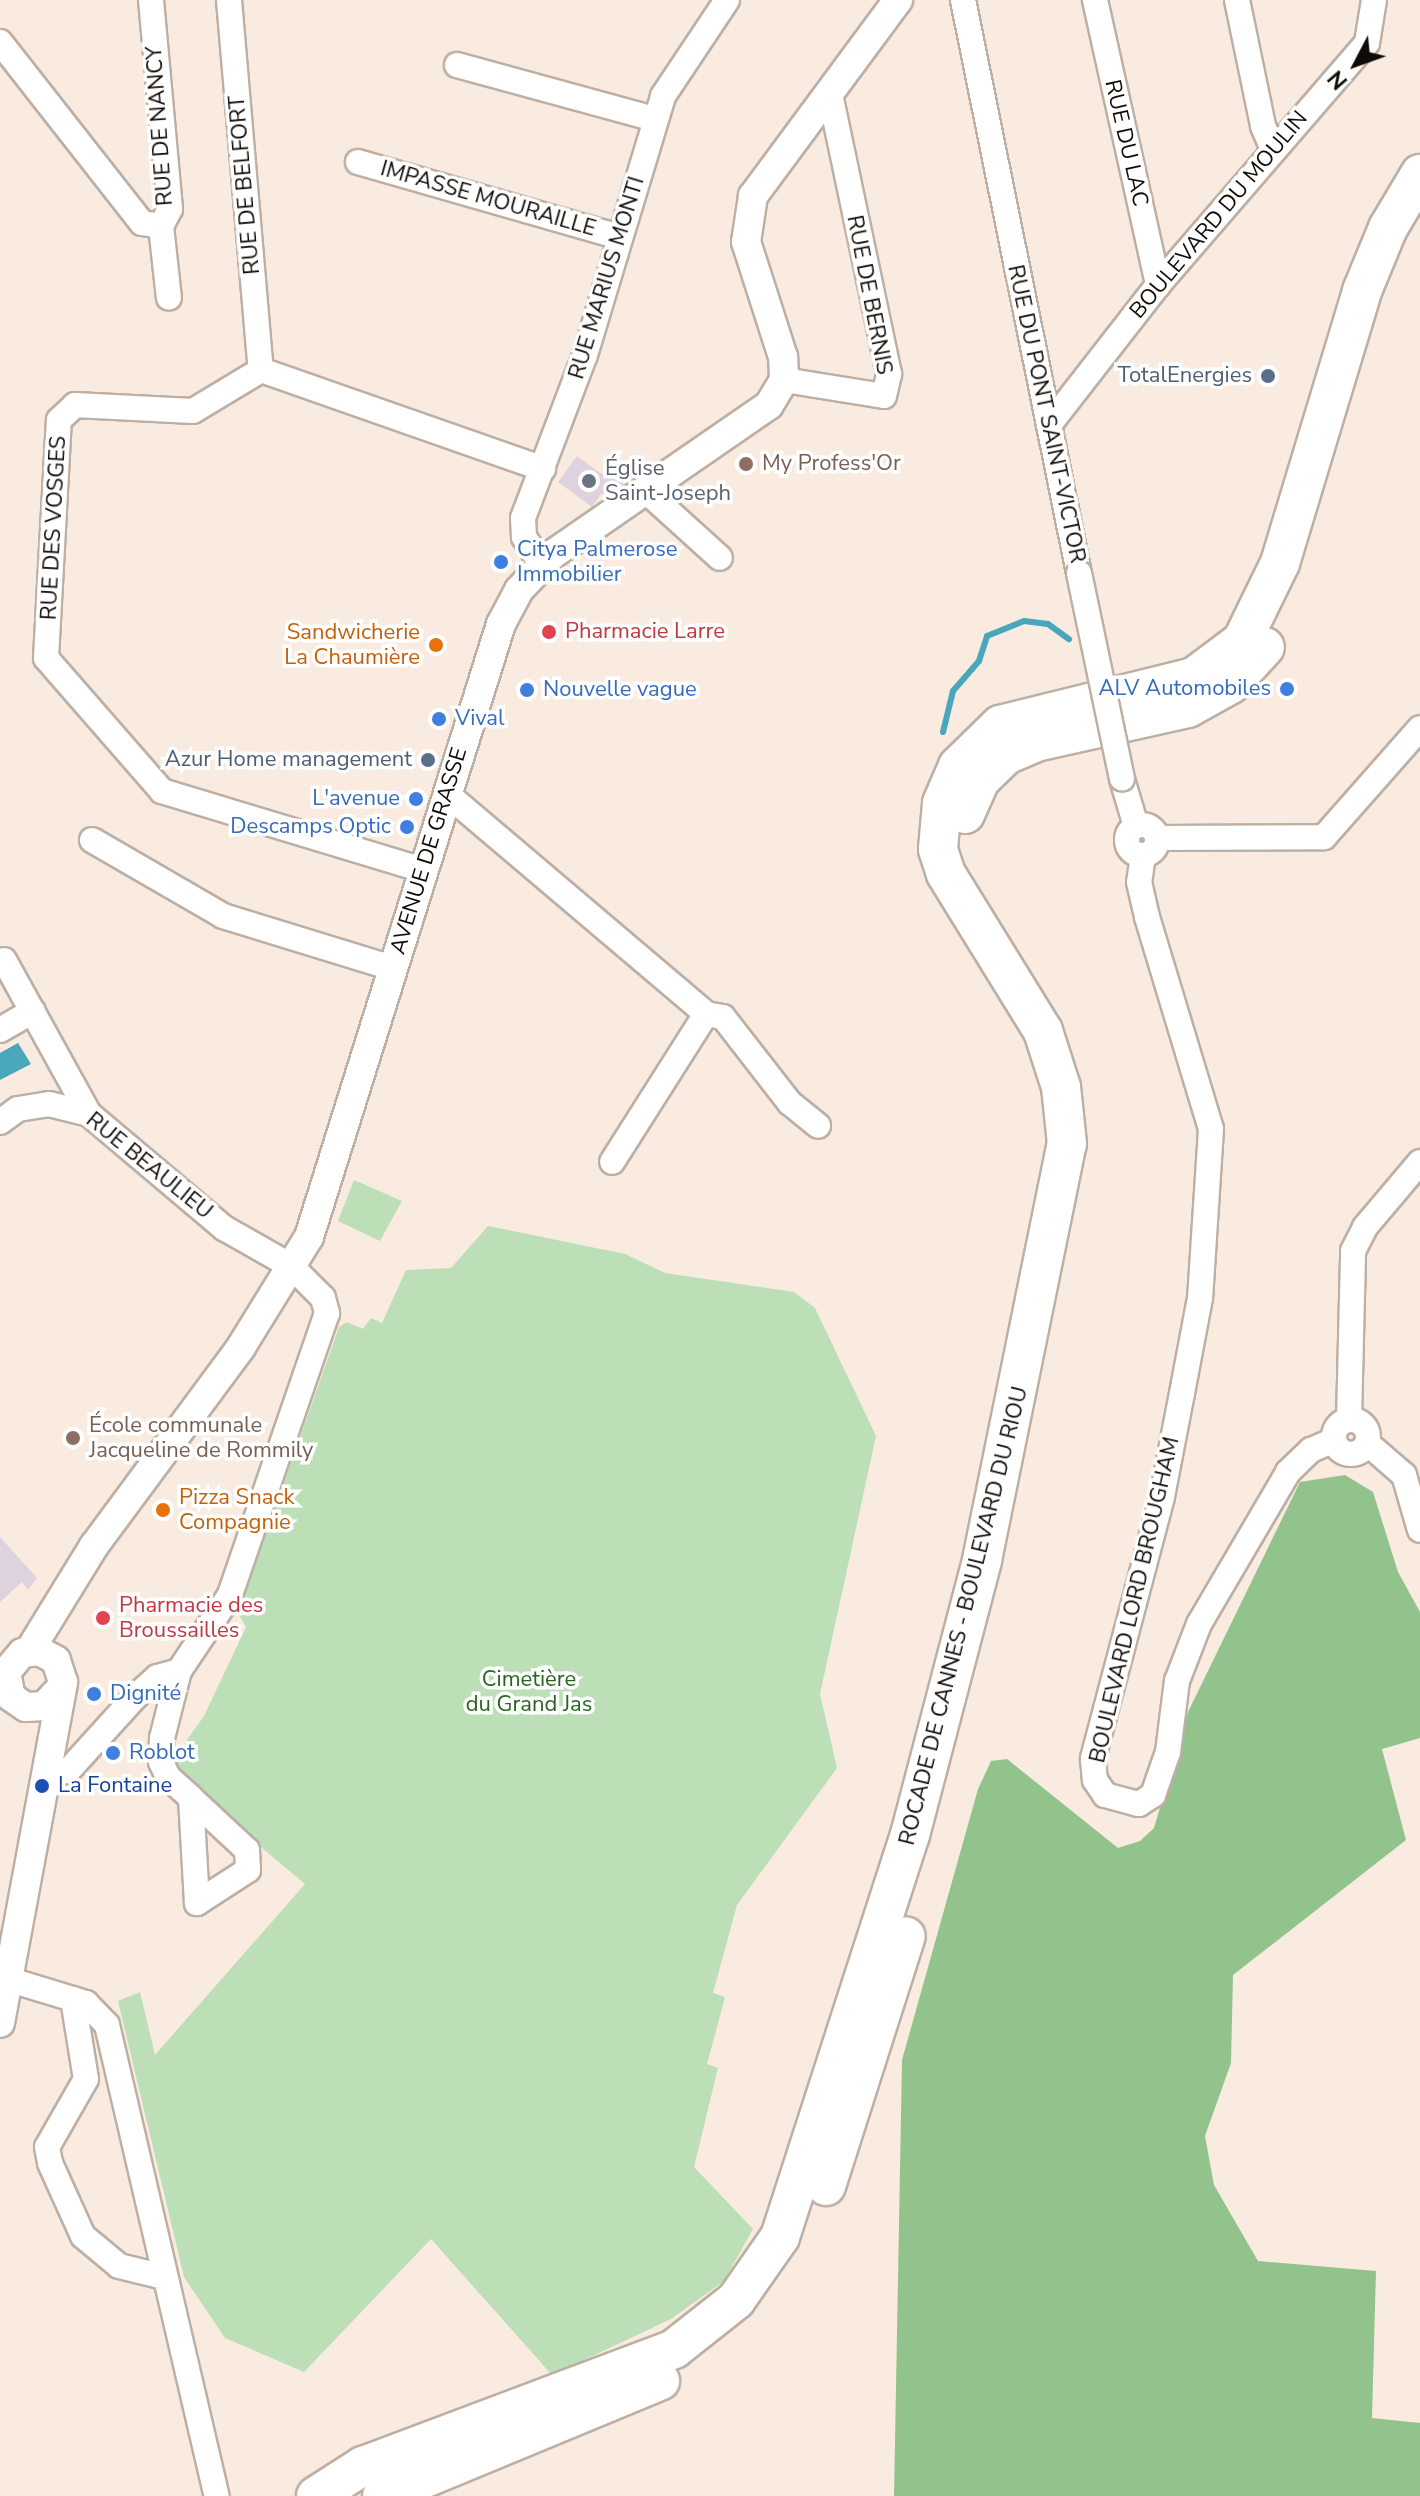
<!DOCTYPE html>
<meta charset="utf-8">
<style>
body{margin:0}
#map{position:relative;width:1420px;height:2496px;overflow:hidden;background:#f9ebdf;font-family:"Nunito Sans",sans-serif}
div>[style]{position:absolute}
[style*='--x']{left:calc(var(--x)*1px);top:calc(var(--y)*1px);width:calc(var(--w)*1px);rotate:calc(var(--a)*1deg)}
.green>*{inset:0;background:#bcdfb7}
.forest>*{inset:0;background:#93c38c}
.water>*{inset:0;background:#49a6bb}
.stream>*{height:6px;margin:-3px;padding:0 3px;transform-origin:3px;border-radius:3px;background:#49a6bb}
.building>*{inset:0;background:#ded2df}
.roads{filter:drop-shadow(2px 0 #bdafa4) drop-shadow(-2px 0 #bdafa4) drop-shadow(0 2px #bdafa4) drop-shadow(0 -2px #bdafa4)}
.minor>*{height:24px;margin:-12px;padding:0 12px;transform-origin:12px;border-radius:12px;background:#fff}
.minor>.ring{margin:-12px;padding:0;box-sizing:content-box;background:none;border:24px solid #fff;border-radius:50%}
.tertiary>*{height:28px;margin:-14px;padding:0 14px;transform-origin:14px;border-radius:14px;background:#fff}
.trunk>*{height:38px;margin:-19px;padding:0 19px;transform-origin:19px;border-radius:19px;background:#fff}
.bridges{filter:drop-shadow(2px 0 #bdafa4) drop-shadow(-2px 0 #bdafa4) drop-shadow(0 2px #bdafa4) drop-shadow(0 -2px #bdafa4)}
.minor-bridge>*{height:24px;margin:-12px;padding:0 12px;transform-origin:12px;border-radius:12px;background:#fff}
.dots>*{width:22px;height:22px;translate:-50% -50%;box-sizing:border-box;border:4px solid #fff;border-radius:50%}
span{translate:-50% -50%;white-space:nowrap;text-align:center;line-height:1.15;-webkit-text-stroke:7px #fff;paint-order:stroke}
.street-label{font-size:22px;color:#0f0b08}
.service-label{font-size:22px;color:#4e5e75}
.right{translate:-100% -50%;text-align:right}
.education-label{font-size:22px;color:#785e54}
.left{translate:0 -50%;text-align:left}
.worship-label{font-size:22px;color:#5b616d}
.shop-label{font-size:22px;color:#366cbe}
.food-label{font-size:22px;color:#c56008}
.health-label{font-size:22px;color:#be3a42}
.park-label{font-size:22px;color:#27651f}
.transit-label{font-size:22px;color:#164399}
.north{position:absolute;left:1316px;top:24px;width:80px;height:80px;-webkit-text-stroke:6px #fff;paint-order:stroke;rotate:229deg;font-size:22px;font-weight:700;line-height:32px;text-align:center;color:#0f0b08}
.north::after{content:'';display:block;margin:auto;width:28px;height:36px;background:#0f0b08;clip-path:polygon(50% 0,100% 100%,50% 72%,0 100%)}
</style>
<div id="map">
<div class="green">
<div style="clip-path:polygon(354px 1180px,402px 1201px,380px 1241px,338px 1221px)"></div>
<div style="clip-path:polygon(488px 1226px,625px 1254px,665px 1273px,794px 1292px,815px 1308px,876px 1436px,820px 1694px,837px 1768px,737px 1905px,713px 1993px,725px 1997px,707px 2064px,718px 2068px,694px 2167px,753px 2229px,724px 2281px,671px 2319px,552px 2375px,431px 2239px,304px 2372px,225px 2338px,184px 2277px,118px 2001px,140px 1992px,155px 2055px,305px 1884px,167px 1768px,204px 1716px,246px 1627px,238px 1613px,339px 1327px,347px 1322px,363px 1329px,371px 1318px,382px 1323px,406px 1270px,451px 1268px)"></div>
</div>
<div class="forest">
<div style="clip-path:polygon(1345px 1475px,1373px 1492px,1398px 1572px,1420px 1612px,1420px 1738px,1382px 1749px,1406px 1840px,1233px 1975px,1231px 2063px,1205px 2136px,1214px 2185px,1258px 2261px,1376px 2271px,1372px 2418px,1420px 2423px,1420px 2496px,894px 2496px,902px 2060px,978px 1789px,991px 1761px,1007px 1759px,1118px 1848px,1140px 1841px,1154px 1828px,1188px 1712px,1300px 1482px)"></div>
</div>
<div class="water">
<div style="clip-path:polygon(18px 1043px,31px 1064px,0 1080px,0 1053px)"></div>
</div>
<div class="stream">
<div style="--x:943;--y:732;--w:42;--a:-76.3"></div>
<div style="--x:953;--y:691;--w:40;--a:-49"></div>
<div style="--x:979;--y:661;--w:26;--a:-72"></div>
<div style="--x:987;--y:636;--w:40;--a:-22"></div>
<div style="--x:1024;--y:621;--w:24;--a:7"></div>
<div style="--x:1048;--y:624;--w:26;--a:36"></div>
</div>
<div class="building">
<div style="clip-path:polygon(577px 456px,600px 473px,625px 484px,605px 497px,602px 493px,592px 507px,558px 482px)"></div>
<div style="clip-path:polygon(0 1537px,37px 1578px,28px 1590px,22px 1582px,0 1602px)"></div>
</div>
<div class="roads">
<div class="minor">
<div style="--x:151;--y:0;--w:210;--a:84.8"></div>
<div style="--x:170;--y:209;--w:19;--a:118"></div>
<div style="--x:161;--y:226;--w:72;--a:83.7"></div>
<div style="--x:229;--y:0;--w:371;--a:85.1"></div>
<div style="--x:963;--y:0;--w:585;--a:78.56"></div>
<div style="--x:1095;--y:0;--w:292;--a:77.5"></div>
<div style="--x:1237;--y:0;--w:129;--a:78.3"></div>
<div style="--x:1263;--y:126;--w:25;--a:67"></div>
<div style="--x:0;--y:42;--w:230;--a:51.9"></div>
<div style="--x:142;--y:223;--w:19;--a:9"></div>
<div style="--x:457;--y:65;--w:205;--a:15.3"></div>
<div style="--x:358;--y:162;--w:272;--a:16"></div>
<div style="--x:784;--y:380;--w:101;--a:9.1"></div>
<div style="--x:884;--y:396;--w:23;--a:-77"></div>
<div style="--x:889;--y:374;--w:286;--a:-101.9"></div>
<div style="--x:1049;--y:425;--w:177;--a:-52.1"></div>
<div style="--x:1158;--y:285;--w:320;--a:-49.2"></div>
<div style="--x:1367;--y:43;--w:44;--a:-80.8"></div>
<div style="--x:647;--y:492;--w:98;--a:42.1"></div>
<div style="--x:541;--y:564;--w:32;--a:-122"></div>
<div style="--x:524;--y:537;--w:19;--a:-93"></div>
<div style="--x:523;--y:518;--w:174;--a:-69.2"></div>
<div style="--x:585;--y:355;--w:270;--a:-73.2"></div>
<div style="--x:663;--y:96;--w:115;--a:-56.3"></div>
<div style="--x:1122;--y:779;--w:49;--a:73.4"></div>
<div style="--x:447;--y:794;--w:340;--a:40.3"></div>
<div style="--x:706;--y:1014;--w:175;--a:122.4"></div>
<div class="ring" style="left:1127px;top:825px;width:6px;height:6px"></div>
<div style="--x:1157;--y:838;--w:167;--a:-0.3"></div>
<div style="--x:1324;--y:837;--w:145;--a:-48.6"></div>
<div style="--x:92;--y:840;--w:151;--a:30.1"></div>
<div style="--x:223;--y:916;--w:177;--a:17.1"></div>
<div style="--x:1143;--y:855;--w:27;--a:98"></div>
<div style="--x:1139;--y:882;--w:36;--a:77"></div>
<div style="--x:1147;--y:917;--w:221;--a:73.2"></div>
<div style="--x:1211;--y:1129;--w:169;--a:93.7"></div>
<div style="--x:1200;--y:1298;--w:97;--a:100.7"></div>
<div style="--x:1182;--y:1393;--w:106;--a:100.9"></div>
<div style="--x:1162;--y:1497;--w:271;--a:104.8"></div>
<div style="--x:1093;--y:1759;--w:21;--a:85"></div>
<div style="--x:1095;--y:1780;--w:18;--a:56"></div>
<div style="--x:1105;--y:1795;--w:35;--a:15"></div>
<div style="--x:1139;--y:1804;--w:17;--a:-33"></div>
<div style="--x:1153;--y:1795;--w:46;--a:-70.8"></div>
<div style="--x:1168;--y:1752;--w:72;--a:-82.8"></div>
<div style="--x:1177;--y:1681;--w:61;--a:-68.9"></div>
<div style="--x:1199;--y:1624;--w:176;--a:-59.6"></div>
<div style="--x:1288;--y:1472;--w:32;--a:-44"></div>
<div style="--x:1311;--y:1450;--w:25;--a:-23"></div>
<div style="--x:423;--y:870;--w:273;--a:-163.2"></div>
<div style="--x:162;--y:791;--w:176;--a:-131.1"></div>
<div style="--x:46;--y:658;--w:238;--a:-86.9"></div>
<div style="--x:59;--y:420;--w:22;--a:-43"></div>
<div style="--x:75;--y:405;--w:118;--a:2.9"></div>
<div style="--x:193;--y:411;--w:79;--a:-31.1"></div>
<div style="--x:261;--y:370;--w:299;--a:19.3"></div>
<div style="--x:4;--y:960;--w:176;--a:61.1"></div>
<div style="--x:706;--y:1014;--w:17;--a:10"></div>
<div style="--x:723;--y:1017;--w:109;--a:52.1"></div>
<div style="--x:790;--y:1103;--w:36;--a:39"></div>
<div style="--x:0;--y:1030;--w:38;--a:-30"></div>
<div style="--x:0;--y:1122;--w:22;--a:-36"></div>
<div style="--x:18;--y:1109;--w:31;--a:-9"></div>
<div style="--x:49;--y:1104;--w:41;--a:14"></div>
<div style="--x:89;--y:1114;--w:177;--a:40.2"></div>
<div style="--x:224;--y:1228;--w:77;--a:29.6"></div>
<div style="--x:291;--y:1266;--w:45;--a:45"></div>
<div style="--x:323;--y:1298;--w:16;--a:75"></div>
<div style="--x:327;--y:1313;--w:298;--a:109"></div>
<div style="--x:230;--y:1595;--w:92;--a:123.9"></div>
<div style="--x:179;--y:1671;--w:69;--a:104.2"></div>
<div style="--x:162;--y:1738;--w:24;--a:92"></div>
<div style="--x:161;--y:1762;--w:17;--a:65"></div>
<div style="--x:168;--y:1777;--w:31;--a:42"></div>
<div style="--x:191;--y:1798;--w:76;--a:42.9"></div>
<div style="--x:247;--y:1850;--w:20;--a:87"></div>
<div style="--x:248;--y:1870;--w:61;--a:147.1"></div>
<div style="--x:197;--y:1903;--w:105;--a:-93.3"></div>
<div style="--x:1349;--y:1420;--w:169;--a:-88.6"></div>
<div style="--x:1353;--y:1251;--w:27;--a:-63"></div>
<div style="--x:1365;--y:1227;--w:85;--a:-49.8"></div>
<div class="ring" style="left:1334px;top:1420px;width:10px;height:10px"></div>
<div style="--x:1367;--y:1443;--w:49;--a:40.9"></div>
<div style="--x:1404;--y:1475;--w:57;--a:73.8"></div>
<div style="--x:45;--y:1773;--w:23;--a:-5"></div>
<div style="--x:68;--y:1771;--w:100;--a:-47.8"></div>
<div style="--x:135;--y:1697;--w:30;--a:-42"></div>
<div style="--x:157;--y:1677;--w:23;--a:-15"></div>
<div style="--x:7;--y:1979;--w:83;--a:16.9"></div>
<div style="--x:86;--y:2003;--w:30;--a:46"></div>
<div style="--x:107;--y:2025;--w:484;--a:76.9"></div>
<div style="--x:73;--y:1999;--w:81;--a:80.8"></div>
<div style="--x:86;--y:2079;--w:78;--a:119.8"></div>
<div style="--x:47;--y:2147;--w:16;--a:79"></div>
<div style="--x:50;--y:2163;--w:80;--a:65.7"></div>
<div style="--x:83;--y:2236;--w:47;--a:39.8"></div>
<div style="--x:119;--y:2266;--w:46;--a:13.7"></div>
</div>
<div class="tertiary">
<div style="--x:30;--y:1650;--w:122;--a:-58.4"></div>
<div style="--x:94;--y:1546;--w:247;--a:-53.5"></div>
<div style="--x:241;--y:1347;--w:129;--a:-58.3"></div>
<div style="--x:309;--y:1237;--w:642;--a:-72.61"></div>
<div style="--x:501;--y:624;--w:38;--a:-62"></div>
<div style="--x:519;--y:590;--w:50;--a:-46.6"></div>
<div style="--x:553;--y:554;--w:262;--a:-34.6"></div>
<div style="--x:769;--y:405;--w:29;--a:-59"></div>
<div style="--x:784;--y:380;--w:23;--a:-92"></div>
<div style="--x:783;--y:357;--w:121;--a:-107.8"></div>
<div style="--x:746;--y:242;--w:47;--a:-81.3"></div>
<div style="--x:753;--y:196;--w:244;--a:-53.5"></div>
<div style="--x:0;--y:2023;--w:347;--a:-79.5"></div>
<div style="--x:63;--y:1682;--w:23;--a:-108"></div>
<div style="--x:56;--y:1660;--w:19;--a:-152"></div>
<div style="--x:39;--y:1651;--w:17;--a:173"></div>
<div style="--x:22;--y:1653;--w:25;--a:130"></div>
<div style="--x:6;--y:1672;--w:25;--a:79"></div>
<div style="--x:11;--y:1697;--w:18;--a:34"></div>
<div style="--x:26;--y:1707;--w:18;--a:-3"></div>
<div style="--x:44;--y:1706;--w:25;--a:-47"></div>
</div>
<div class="trunk">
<div style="--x:965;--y:814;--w:37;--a:-66"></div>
<div style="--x:980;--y:780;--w:36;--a:-44"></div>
<div style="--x:1006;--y:755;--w:33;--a:-23"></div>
<div style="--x:1036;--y:742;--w:156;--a:-12.6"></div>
<div style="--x:1188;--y:708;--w:49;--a:-29.2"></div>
<div style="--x:1231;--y:684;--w:50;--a:-47.4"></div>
<div style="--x:826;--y:2186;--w:262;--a:-72.3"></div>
<div style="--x:316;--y:2496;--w:56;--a:-32.6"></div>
<div style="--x:363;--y:2466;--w:332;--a:-20.6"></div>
<div style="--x:674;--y:2349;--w:79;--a:-38.3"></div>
<div style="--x:736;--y:2300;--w:77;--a:-55.1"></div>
<div style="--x:780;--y:2237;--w:422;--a:-72.1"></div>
<div style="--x:910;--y:1835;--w:284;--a:-75.3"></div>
<div style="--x:982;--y:1560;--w:425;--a:-78.5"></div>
<div style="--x:1067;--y:1144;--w:57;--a:-96"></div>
<div style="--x:1061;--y:1087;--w:59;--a:-107.8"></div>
<div style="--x:1043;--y:1031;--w:185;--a:-121.7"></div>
<div style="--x:946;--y:874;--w:26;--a:-108"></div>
<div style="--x:938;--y:849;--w:46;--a:-85"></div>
<div style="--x:942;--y:803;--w:40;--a:-66.6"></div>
<div style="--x:958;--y:766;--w:59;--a:-44.3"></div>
<div style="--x:1000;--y:725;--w:200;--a:-13.9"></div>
<div style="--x:1194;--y:677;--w:60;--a:-36.9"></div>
<div style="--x:1242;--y:641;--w:87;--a:-64"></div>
<div style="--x:1280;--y:563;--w:284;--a:-73.2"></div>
<div style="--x:1362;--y:291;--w:68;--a:-67.6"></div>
<div style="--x:1388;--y:228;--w:63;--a:-59.3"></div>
<div style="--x:382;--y:2496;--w:301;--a:-22.5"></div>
</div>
</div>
<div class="bridges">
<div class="minor-bridge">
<div style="--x:1079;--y:573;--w:210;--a:78.2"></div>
</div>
</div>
<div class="dots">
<div style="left:1268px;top:376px;background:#5c6f8a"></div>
<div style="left:746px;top:464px;background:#8d6e63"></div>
<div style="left:589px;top:481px;background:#6b7280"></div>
<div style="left:501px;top:562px;background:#3f7fe0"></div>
<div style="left:549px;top:632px;background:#e0444e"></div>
<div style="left:436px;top:645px;background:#e8710a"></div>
<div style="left:1287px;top:689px;background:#3f7fe0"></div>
<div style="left:527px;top:690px;background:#3f7fe0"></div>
<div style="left:439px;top:719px;background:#3f7fe0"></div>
<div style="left:428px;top:760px;background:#5c6f8a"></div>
<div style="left:416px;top:799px;background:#3f7fe0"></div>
<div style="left:407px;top:827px;background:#3f7fe0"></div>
<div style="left:73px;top:1438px;background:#8d6e63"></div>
<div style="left:163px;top:1510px;background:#e8710a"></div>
<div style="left:103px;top:1618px;background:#e0444e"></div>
<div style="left:94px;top:1694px;background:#3f7fe0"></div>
<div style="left:113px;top:1753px;background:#3f7fe0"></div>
<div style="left:42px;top:1786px;background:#1a4fb4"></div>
</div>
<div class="street-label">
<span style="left:160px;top:126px;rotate:-94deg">RUE DE NANCY</span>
<span style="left:1126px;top:143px;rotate:77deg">RUE DU LAC</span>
<span style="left:245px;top:185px;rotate:-95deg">RUE DE BELFORT</span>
<span style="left:488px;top:199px;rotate:16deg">IMPASSE MOURAILLE</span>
<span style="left:1219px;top:215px;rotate:-50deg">BOULEVARD DU MOULIN</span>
<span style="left:607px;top:278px;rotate:-73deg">RUE MARIUS MONTI</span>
<span style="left:869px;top:295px;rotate:79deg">RUE DE BERNIS</span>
<span style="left:1046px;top:414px;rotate:78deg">RUE DU PONT SAINT-VICTOR</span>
<span style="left:54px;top:528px;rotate:-87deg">RUE DES VOSGES</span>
<span style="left:429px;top:851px;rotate:-73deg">AVENUE DE GRASSE</span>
<span style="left:149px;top:1166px;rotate:39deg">RUE BEAULIEU</span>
<span style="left:1135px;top:1600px;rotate:-77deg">BOULEVARD LORD BROUGHAM</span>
<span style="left:964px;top:1616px;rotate:-76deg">ROCADE DE CANNES - BOULEVARD DU RIOU</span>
</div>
<div class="service-label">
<span class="right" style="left:1252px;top:376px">TotalEnergies</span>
<span class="right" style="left:412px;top:760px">Azur Home management</span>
</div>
<div class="education-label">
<span class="left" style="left:762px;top:464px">My Profess'Or</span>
<span class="left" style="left:89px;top:1438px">École communale<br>Jacqueline de Rommily</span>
</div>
<div class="worship-label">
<span class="left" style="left:605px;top:481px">Église<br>Saint-Joseph</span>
</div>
<div class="shop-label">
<span class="left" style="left:517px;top:562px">Citya Palmerose<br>Immobilier</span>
<span class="right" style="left:1271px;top:689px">ALV Automobiles</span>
<span class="left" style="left:543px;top:690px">Nouvelle vague</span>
<span class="left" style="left:455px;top:719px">Vival</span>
<span class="right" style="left:400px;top:799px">L'avenue</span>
<span class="right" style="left:391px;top:827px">Descamps Optic</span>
<span class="left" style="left:110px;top:1694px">Dignité</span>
<span class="left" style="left:129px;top:1753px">Roblot</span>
</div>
<div class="food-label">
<span class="right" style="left:420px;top:645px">Sandwicherie<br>La Chaumière</span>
<span class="left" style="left:179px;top:1510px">Pizza Snack<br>Compagnie</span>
</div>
<div class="health-label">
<span class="left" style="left:565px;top:632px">Pharmacie Larre</span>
<span class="left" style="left:119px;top:1618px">Pharmacie des<br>Broussailles</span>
</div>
<div class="park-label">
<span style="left:529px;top:1692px">Cimetière<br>du Grand Jas</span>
</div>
<div class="transit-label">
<span class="left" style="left:58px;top:1786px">La Fontaine</span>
</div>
<div class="north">N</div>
</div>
